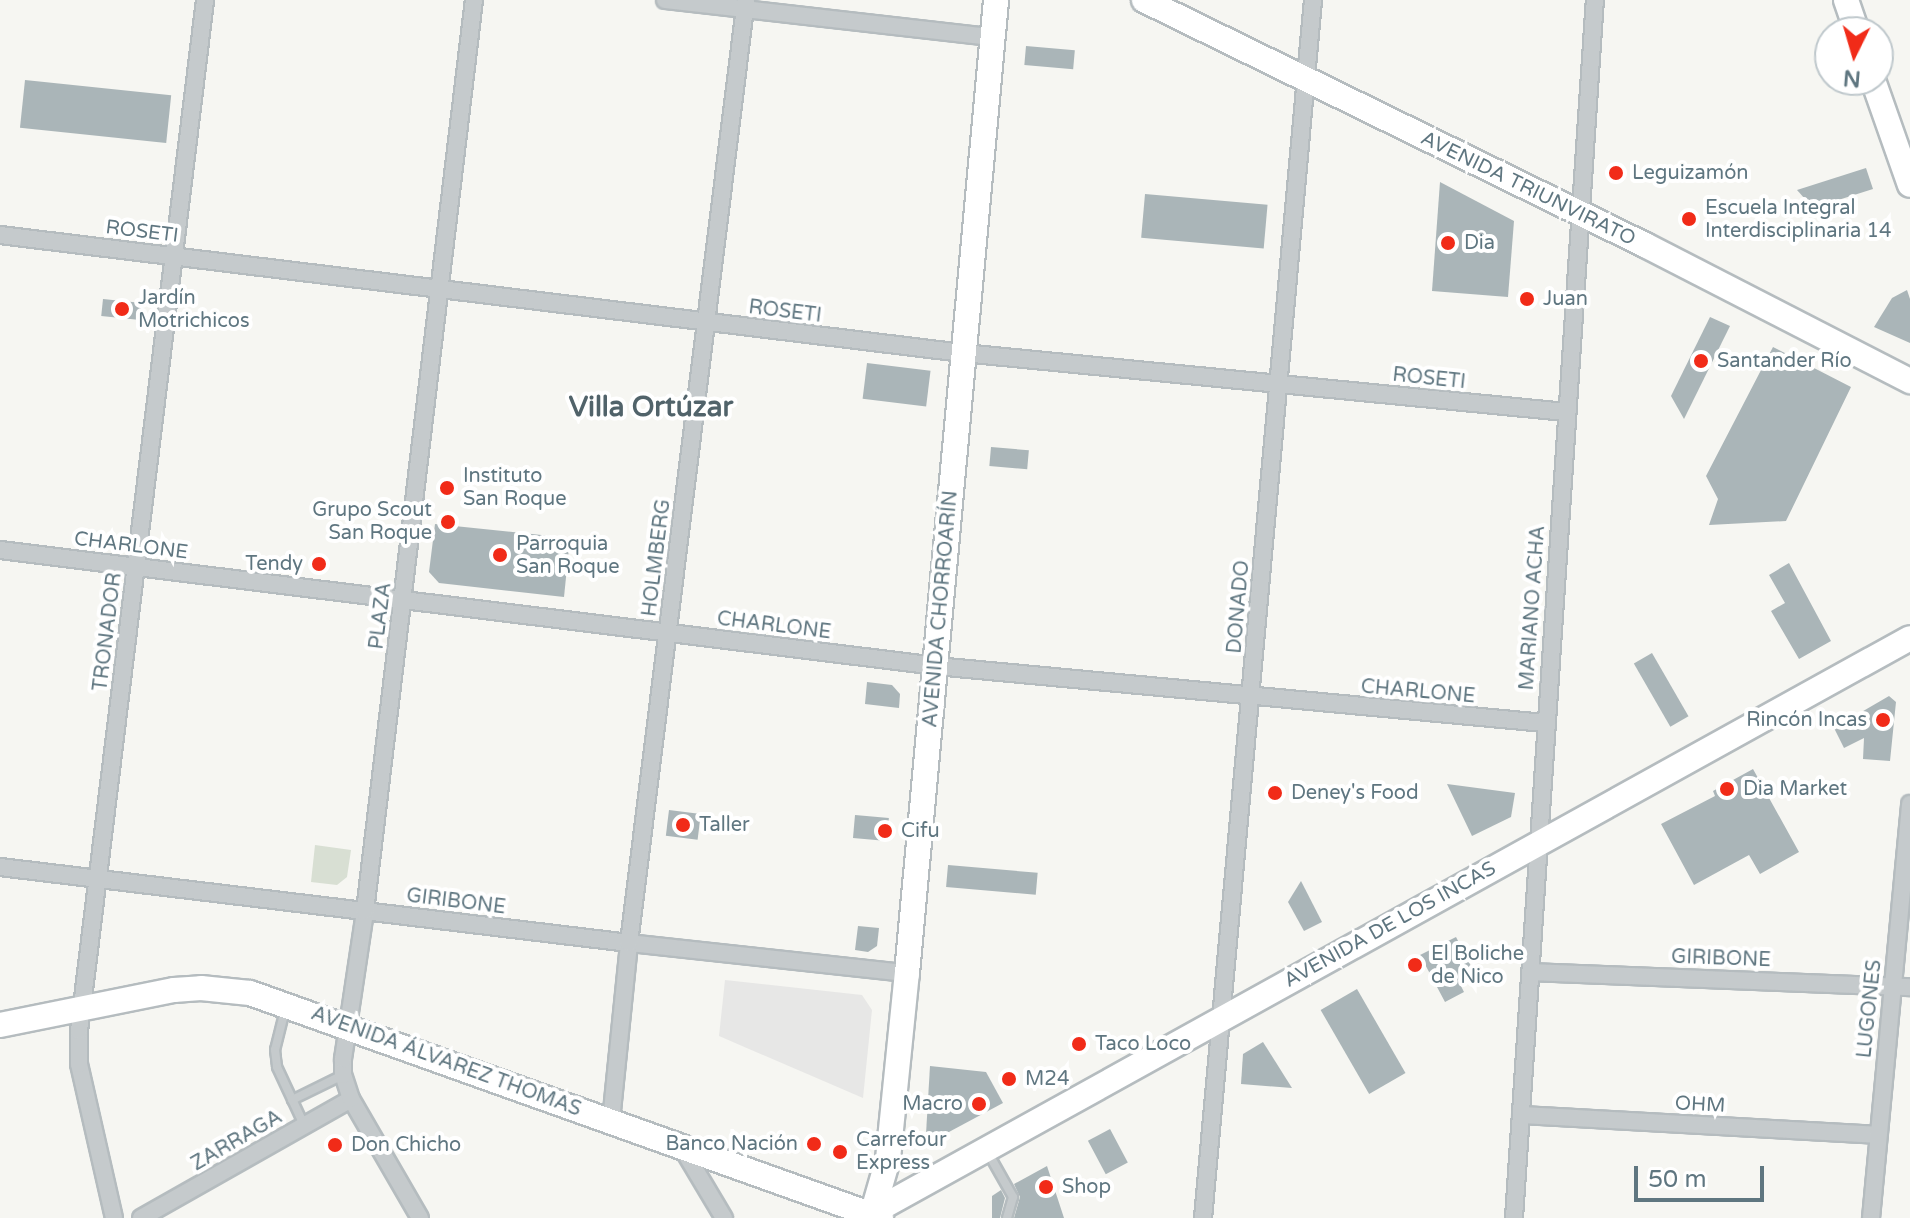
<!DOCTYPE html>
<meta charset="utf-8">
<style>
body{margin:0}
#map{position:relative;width:1910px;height:1218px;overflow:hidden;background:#f6f6f2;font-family:"Varela Round",sans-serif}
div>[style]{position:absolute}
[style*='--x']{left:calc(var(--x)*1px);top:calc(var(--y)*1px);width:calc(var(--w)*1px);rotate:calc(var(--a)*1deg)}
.built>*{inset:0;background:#e7e7e6}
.green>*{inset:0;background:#d8dfd3}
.building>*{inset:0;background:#aab5b8;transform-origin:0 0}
.roads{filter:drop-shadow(2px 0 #b5bcbf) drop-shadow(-2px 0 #b5bcbf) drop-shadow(0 2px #b5bcbf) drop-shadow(0 -2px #b5bcbf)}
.service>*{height:8px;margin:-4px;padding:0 4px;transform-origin:4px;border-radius:4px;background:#c5cacc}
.minor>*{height:16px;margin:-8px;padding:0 8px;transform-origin:8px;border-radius:8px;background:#c5cacc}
.secondary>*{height:24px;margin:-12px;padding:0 12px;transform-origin:12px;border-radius:12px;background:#fff}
.dots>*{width:22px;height:22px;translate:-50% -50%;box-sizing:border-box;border:4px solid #fff;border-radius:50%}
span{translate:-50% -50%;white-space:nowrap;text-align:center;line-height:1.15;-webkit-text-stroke:8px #fff;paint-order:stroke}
.poi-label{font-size:20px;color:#5f7680}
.left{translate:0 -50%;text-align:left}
.right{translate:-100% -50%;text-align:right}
.street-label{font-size:20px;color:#5f7680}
.district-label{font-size:28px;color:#51636a;font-weight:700}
.north{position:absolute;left:1814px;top:16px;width:80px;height:80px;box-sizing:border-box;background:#fff;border:2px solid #bfc8cc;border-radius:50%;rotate:185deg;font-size:22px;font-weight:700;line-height:32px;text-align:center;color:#5f7680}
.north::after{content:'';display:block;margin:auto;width:28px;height:36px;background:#f12b18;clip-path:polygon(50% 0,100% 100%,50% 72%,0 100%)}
.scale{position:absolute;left:1634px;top:1166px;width:130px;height:36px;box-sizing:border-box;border:4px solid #5f7680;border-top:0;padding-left:10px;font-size:24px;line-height:28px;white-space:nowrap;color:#5f7680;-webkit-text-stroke:6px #fff;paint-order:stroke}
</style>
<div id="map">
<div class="built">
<div style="clip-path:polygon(725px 980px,862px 995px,872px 1010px,863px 1098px,719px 1036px)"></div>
</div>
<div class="green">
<div style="clip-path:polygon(315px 845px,351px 850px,347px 877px,337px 885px,311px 882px)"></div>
</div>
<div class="building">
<div style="left:1026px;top:46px;width:49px;height:19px;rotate:5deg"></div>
<div style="left:25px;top:80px;width:147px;height:48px;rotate:6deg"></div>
<div style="clip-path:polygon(1866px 168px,1873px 189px,1813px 208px,1797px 190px)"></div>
<div style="clip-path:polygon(1440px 182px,1514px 221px,1508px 297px,1432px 291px)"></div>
<div style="left:1145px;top:194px;width:123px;height:44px;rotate:5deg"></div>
<div style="clip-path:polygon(1907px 290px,1910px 299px,1910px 343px,1874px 327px,1892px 298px)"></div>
<div style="left:103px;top:299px;width:39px;height:17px;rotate:6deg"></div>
<div style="clip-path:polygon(1710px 317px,1730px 326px,1684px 419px,1671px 396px)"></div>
<div style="clip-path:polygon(1773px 347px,1851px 387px,1786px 521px,1709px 525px,1718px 499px,1706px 476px)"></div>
<div style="left:867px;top:363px;width:64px;height:36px;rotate:7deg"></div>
<div style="left:991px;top:447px;width:38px;height:19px;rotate:5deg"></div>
<div style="clip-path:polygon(435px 524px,570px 538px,564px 597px,439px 583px,429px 572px)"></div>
<div style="clip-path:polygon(1789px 563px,1831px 641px,1799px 659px,1771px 611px,1785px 603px,1769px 575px)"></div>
<div style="left:1652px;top:653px;width:73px;height:21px;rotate:60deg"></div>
<div style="clip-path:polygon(867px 682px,892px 685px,900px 694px,899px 708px,865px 704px)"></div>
<div style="clip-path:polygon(1889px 696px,1896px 702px,1890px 761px,1863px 759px,1864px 738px,1844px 748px,1834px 728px)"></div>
<div style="clip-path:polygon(1753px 769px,1799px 852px,1760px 874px,1749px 855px,1694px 885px,1661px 824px,1715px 796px,1713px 791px)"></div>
<div style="clip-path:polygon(1447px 784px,1515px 793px,1511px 817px,1472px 836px)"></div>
<div style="left:669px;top:810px;width:32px;height:26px;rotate:7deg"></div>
<div style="left:855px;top:815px;width:34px;height:23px;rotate:5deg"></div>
<div style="left:948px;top:865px;width:90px;height:22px;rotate:5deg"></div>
<div style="clip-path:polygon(1301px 881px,1322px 922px,1304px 931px,1288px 902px)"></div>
<div style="clip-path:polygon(858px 926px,879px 928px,877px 946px,868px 952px,855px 950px)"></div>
<div style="clip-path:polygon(1456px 937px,1474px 972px,1458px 980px,1464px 992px,1445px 1002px,1420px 955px)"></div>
<div style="left:1357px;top:989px;width:97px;height:42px;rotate:60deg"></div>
<div style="clip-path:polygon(1263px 1042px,1292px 1088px,1241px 1084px,1243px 1054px)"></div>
<div style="clip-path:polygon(930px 1066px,986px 1072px,1003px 1103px,934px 1140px,926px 1134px)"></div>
<div style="left:1110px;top:1129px;width:38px;height:25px;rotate:62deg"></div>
<div style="clip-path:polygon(1047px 1166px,1064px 1218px,1014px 1218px,1020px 1197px,1014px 1184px)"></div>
<div style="clip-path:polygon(1001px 1190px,1005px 1198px,1000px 1218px,992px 1218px,992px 1196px)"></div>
</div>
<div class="roads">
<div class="service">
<div style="--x:285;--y:1010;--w:41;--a:104"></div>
<div style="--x:275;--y:1050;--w:17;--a:83"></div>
<div style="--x:277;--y:1067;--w:64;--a:65"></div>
<div style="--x:292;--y:1100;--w:57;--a:-26.1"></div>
<div style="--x:987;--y:1151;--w:53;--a:60.5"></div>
<div style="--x:1013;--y:1197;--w:22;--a:106"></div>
</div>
<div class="minor">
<div style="--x:665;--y:0;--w:329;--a:6.5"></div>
<div style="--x:0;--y:235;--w:970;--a:6.99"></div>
<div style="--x:963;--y:353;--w:606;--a:5.59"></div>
<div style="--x:0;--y:550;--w:943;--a:7.06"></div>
<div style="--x:936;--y:666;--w:612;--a:5.35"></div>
<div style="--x:0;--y:867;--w:634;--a:6.89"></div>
<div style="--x:629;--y:943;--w:280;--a:6.2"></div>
<div style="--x:1531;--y:972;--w:379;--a:2.3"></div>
<div style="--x:1521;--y:1115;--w:356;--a:3.2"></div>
<div style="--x:611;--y:1121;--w:179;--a:-84.2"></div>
<div style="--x:629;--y:943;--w:950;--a:-82.93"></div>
<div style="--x:681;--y:1146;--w:84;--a:59.2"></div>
<div style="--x:114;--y:1218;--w:158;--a:-102.8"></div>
<div style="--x:79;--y:1064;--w:33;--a:-90"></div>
<div style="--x:79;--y:1031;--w:1039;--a:-83.03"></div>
<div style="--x:141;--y:1218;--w:241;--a:-29.5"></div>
<div style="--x:420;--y:1218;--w:138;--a:-120.1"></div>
<div style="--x:351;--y:1099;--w:25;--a:-108"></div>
<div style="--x:343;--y:1075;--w:16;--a:-90"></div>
<div style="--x:343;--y:1059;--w:150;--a:-81.5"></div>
<div style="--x:365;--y:911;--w:917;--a:-83.18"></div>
<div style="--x:1203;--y:1218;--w:1223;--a:-84.84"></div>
<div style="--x:1514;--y:1218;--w:1221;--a:-86.2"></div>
<div style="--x:1871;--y:1218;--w:416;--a:-84.6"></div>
</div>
<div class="secondary">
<div style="--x:1144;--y:0;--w:558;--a:26.06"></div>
<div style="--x:1645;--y:245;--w:298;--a:27.2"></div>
<div style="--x:1846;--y:0;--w:34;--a:71"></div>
<div style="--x:1873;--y:80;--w:111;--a:70.6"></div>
<div style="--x:0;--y:1025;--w:177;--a:-11.4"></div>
<div style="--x:174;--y:990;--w:27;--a:-4"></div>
<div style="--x:201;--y:988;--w:49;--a:5.8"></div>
<div style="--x:250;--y:993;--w:670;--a:19.63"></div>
<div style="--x:866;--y:1216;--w:1193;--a:-28.97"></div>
<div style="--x:871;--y:1218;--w:61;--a:-73.9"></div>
<div style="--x:888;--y:1159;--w:187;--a:-84.2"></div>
<div style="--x:907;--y:973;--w:977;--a:-84.77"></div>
</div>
</div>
<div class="dots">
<div style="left:1616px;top:173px;background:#f12b18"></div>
<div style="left:1689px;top:219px;background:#f12b18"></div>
<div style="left:1448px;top:243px;background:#f12b18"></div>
<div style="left:1527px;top:299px;background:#f12b18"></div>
<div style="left:122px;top:309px;background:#f12b18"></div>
<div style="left:1701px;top:361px;background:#f12b18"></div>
<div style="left:447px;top:488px;background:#f12b18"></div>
<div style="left:448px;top:522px;background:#f12b18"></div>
<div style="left:500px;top:555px;background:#f12b18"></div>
<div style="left:319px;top:564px;background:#f12b18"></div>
<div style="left:1883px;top:720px;background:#f12b18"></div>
<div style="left:1727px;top:789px;background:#f12b18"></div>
<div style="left:1275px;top:793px;background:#f12b18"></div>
<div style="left:683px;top:825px;background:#f12b18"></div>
<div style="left:885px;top:831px;background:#f12b18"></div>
<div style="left:1415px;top:965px;background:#f12b18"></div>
<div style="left:1079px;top:1044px;background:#f12b18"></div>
<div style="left:1009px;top:1079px;background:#f12b18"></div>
<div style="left:979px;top:1104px;background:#f12b18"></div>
<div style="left:814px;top:1144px;background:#f12b18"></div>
<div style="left:335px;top:1145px;background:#f12b18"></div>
<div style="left:840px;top:1152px;background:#f12b18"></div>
<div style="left:1046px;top:1187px;background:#f12b18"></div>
</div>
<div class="poi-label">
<span class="left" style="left:1632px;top:173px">Leguizamón</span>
<span class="left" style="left:1705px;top:220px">Escuela Integral<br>Interdisciplinaria 14</span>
<span class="left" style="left:1464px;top:243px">Dia</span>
<span class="left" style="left:138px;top:310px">Jardín<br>Motrichicos</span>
<span class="left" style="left:1543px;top:299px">Juan</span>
<span class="left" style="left:1717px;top:361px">Santander Río</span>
<span class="left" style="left:463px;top:488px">Instituto<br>San Roque</span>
<span class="right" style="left:432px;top:522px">Grupo Scout<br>San Roque</span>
<span class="left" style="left:516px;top:556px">Parroquia<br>San Roque</span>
<span class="right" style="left:303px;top:564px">Tendy</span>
<span class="right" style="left:1867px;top:720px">Rincón Incas</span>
<span class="left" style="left:1743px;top:789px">Dia Market</span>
<span class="left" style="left:1291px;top:793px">Deney's Food</span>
<span class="left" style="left:699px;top:825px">Taller</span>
<span class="left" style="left:901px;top:831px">Cifu</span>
<span class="left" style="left:1431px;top:966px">El Boliche<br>de Nico</span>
<span class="left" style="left:1095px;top:1044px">Taco Loco</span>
<span class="left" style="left:1025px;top:1079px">M24</span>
<span class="right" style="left:963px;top:1104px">Macro</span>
<span class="left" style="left:856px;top:1152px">Carrefour<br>Express</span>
<span class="right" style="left:798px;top:1144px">Banco Nación</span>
<span class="left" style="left:351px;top:1145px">Don Chicho</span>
<span class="left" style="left:1062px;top:1187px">Shop</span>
</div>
<div class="street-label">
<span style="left:1528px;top:189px;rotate:26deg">AVENIDA TRIUNVIRATO</span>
<span style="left:142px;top:232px;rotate:7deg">ROSETI</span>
<span style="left:785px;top:312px;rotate:7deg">ROSETI</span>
<span style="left:1429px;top:379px;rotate:6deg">ROSETI</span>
<span style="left:131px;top:546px;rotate:7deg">CHARLONE</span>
<span style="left:657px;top:558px;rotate:-83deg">HOLMBERG</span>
<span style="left:1239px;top:607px;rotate:-85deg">DONADO</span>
<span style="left:1533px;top:608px;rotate:-86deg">MARIANO ACHA</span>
<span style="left:941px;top:609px;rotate:-85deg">AVENIDA CHORROARÍN</span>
<span style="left:381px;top:616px;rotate:-83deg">PLAZA</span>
<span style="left:774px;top:626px;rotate:7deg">CHARLONE</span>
<span style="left:108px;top:632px;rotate:-83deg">TRONADOR</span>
<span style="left:1418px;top:692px;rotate:5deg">CHARLONE</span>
<span style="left:456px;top:902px;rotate:7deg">GIRIBONE</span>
<span style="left:1390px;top:925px;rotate:-29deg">AVENIDA DE LOS INCAS</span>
<span style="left:1721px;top:959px;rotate:2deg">GIRIBONE</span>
<span style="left:1870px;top:1009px;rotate:-84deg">LUGONES</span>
<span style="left:446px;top:1062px;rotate:20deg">AVENIDA ÁLVAREZ THOMAS</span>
<span style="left:1700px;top:1105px;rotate:3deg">OHM</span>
<span style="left:237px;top:1141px;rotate:-30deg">ZARRAGA</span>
</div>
<div class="district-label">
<span style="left:651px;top:407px">Villa Ortúzar</span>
</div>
<div class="north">N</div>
<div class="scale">50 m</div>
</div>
